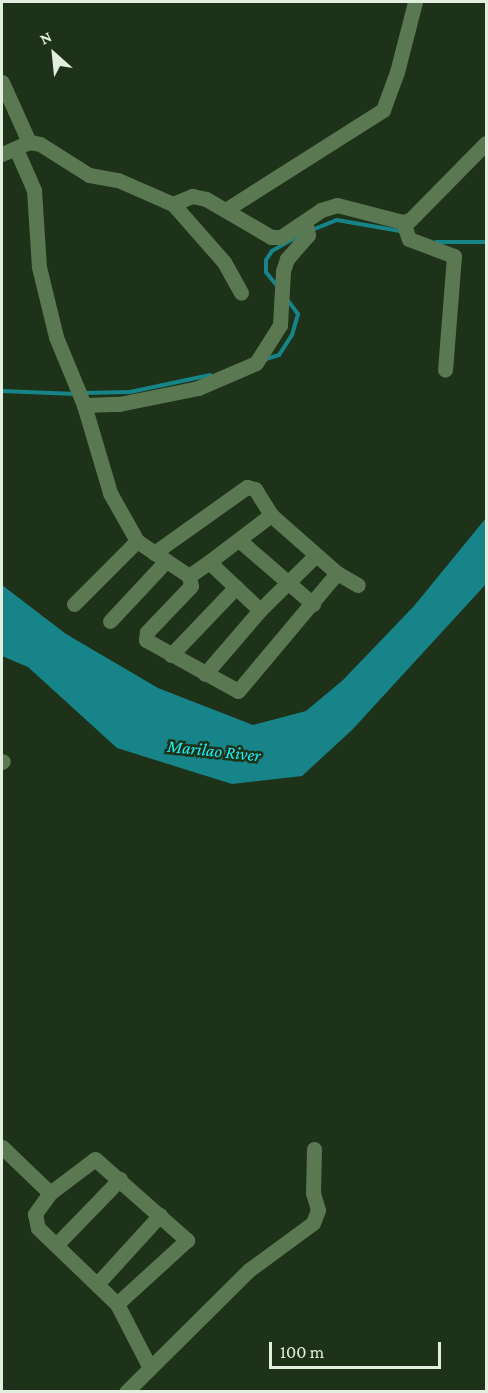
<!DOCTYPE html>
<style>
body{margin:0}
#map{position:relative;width:488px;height:1393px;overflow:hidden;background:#1e3219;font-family:"Crimson Pro",serif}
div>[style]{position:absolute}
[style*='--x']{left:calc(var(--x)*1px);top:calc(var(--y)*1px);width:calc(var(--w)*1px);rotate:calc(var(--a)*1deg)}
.water>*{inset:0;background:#168488}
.stream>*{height:4px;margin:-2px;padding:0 2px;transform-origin:2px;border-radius:2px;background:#168488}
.minor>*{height:15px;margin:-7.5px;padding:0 7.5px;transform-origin:7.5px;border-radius:7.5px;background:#5a7852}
span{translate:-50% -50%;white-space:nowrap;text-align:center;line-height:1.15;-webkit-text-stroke:5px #1e3219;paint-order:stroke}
.water-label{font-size:18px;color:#1ceff7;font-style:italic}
.frame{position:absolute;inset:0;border:3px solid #e2efde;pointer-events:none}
.north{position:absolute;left:24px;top:24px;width:60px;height:60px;-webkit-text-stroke:4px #1e3219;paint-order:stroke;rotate:333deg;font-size:16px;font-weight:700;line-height:24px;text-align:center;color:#e2efde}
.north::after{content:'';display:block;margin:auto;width:21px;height:27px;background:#e2efde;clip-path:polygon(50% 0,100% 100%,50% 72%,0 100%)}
.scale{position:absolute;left:269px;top:1342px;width:172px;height:27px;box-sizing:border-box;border:3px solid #e2efde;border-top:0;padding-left:8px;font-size:18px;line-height:21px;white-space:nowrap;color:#e2efde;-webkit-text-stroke:4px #1e3219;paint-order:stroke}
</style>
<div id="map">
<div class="water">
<div style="clip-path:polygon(486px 518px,486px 584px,352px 730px,302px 776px,232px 784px,117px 748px,28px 667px,2px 656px,2px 585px,66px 634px,158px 688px,253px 725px,306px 711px,343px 680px,414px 606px)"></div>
</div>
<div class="stream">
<div style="--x:312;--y:230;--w:27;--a:-22"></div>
<div style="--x:337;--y:220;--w:64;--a:9.9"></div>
<div style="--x:436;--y:242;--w:50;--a:0"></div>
<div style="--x:278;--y:287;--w:19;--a:-129"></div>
<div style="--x:266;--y:272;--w:12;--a:-90"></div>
<div style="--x:266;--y:260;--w:11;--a:-56"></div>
<div style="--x:272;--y:251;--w:32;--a:-30"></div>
<div style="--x:266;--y:359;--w:14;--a:-17"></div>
<div style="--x:279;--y:355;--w:24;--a:-57"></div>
<div style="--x:292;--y:335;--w:22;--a:-74"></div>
<div style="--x:298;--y:314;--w:20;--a:-127"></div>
<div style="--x:2;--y:391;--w:74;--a:2.3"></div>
<div style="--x:84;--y:393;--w:46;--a:-1.2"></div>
<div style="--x:130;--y:392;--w:82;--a:-12"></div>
</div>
<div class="minor">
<div style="--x:2;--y:82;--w:66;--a:65.8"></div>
<div style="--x:16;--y:149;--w:45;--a:66.3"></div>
<div style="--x:34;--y:190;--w:77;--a:86.3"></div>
<div style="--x:39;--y:267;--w:72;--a:76.3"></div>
<div style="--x:56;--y:337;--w:74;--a:67.6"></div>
<div style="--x:84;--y:405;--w:92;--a:73.5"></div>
<div style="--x:110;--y:493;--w:55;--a:60.6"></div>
<div style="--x:137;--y:541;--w:63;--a:33.9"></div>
<div style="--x:189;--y:576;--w:24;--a:-35"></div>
<div style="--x:209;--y:562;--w:70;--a:43.3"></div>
<div style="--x:260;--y:610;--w:78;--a:-44.5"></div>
<div style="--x:2;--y:154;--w:30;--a:-24"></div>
<div style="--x:29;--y:142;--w:11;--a:10"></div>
<div style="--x:40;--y:144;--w:58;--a:32.3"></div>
<div style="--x:89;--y:175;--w:29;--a:10"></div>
<div style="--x:118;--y:180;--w:60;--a:23.6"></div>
<div style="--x:173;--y:204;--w:21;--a:-23"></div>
<div style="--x:192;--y:196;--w:14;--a:12"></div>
<div style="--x:206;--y:199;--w:75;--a:30.3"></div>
<div style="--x:271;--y:237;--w:10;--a:0"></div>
<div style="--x:281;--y:237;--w:48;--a:-34"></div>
<div style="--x:321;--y:210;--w:17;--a:-17"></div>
<div style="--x:337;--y:205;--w:68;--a:14.4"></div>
<div style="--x:403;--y:222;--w:7;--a:-16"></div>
<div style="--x:410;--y:220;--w:108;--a:-45.4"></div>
<div style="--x:173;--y:204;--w:77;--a:48.7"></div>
<div style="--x:224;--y:262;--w:35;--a:61"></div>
<div style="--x:227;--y:209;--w:185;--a:-32.4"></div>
<div style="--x:383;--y:110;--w:40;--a:-69.8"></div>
<div style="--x:397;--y:72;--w:72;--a:-75.6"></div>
<div style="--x:403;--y:222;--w:18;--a:71"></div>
<div style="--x:409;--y:239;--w:48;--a:20.7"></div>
<div style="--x:454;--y:256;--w:114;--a:94.5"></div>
<div style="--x:84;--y:405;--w:35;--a:-2"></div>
<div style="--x:119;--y:404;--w:81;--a:-11.4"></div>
<div style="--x:198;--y:388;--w:63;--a:-23.3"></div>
<div style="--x:256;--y:363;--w:45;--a:-57.7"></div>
<div style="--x:280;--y:325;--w:54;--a:-86.8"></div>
<div style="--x:283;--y:271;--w:13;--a:-72"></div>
<div style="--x:287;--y:259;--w:32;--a:-49"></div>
<div style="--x:308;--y:235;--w:14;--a:-102"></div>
<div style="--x:239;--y:540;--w:98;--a:40.9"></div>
<div style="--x:154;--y:553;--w:114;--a:-35.4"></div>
<div style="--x:247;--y:487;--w:8;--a:14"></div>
<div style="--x:255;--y:489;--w:31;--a:58"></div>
<div style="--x:209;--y:562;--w:78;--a:-37.2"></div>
<div style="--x:271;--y:515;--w:88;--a:41.3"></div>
<div style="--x:337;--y:573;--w:24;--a:30"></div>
<div style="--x:189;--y:576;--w:10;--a:79"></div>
<div style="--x:191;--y:586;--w:64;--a:133.7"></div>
<div style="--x:147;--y:632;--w:8;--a:97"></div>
<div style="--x:146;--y:640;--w:105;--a:29"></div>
<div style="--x:238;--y:691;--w:154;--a:-50"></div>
<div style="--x:74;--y:604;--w:89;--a:-45"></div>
<div style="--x:110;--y:621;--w:82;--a:-47"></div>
<div style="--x:171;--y:655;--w:94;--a:-46.3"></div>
<div style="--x:205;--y:674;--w:84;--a:-49.3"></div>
<div style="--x:2;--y:762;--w:1;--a:-45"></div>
<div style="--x:2;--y:1147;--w:66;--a:43.8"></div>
<div style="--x:50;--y:1193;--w:26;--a:126"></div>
<div style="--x:35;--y:1214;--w:14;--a:78"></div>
<div style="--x:38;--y:1228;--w:110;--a:43.9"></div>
<div style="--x:117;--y:1304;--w:72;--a:62.7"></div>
<div style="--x:50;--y:1193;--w:56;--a:-37.1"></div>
<div style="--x:95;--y:1159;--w:123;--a:41.4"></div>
<div style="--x:187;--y:1240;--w:95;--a:137.6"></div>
<div style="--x:56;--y:1245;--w:92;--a:-45.9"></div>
<div style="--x:98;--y:1283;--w:92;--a:-47.6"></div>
<div style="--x:126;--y:1392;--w:173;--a:-44.8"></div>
<div style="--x:249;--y:1270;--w:79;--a:-36.3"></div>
<div style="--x:313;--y:1223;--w:14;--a:-69"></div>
<div style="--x:318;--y:1210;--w:18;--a:-106"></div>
<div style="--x:313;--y:1193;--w:44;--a:-88.7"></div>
</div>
<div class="water-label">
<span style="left:214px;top:751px;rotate:6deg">Marilao River</span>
</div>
<div class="frame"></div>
<div class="north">N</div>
<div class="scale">100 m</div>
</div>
